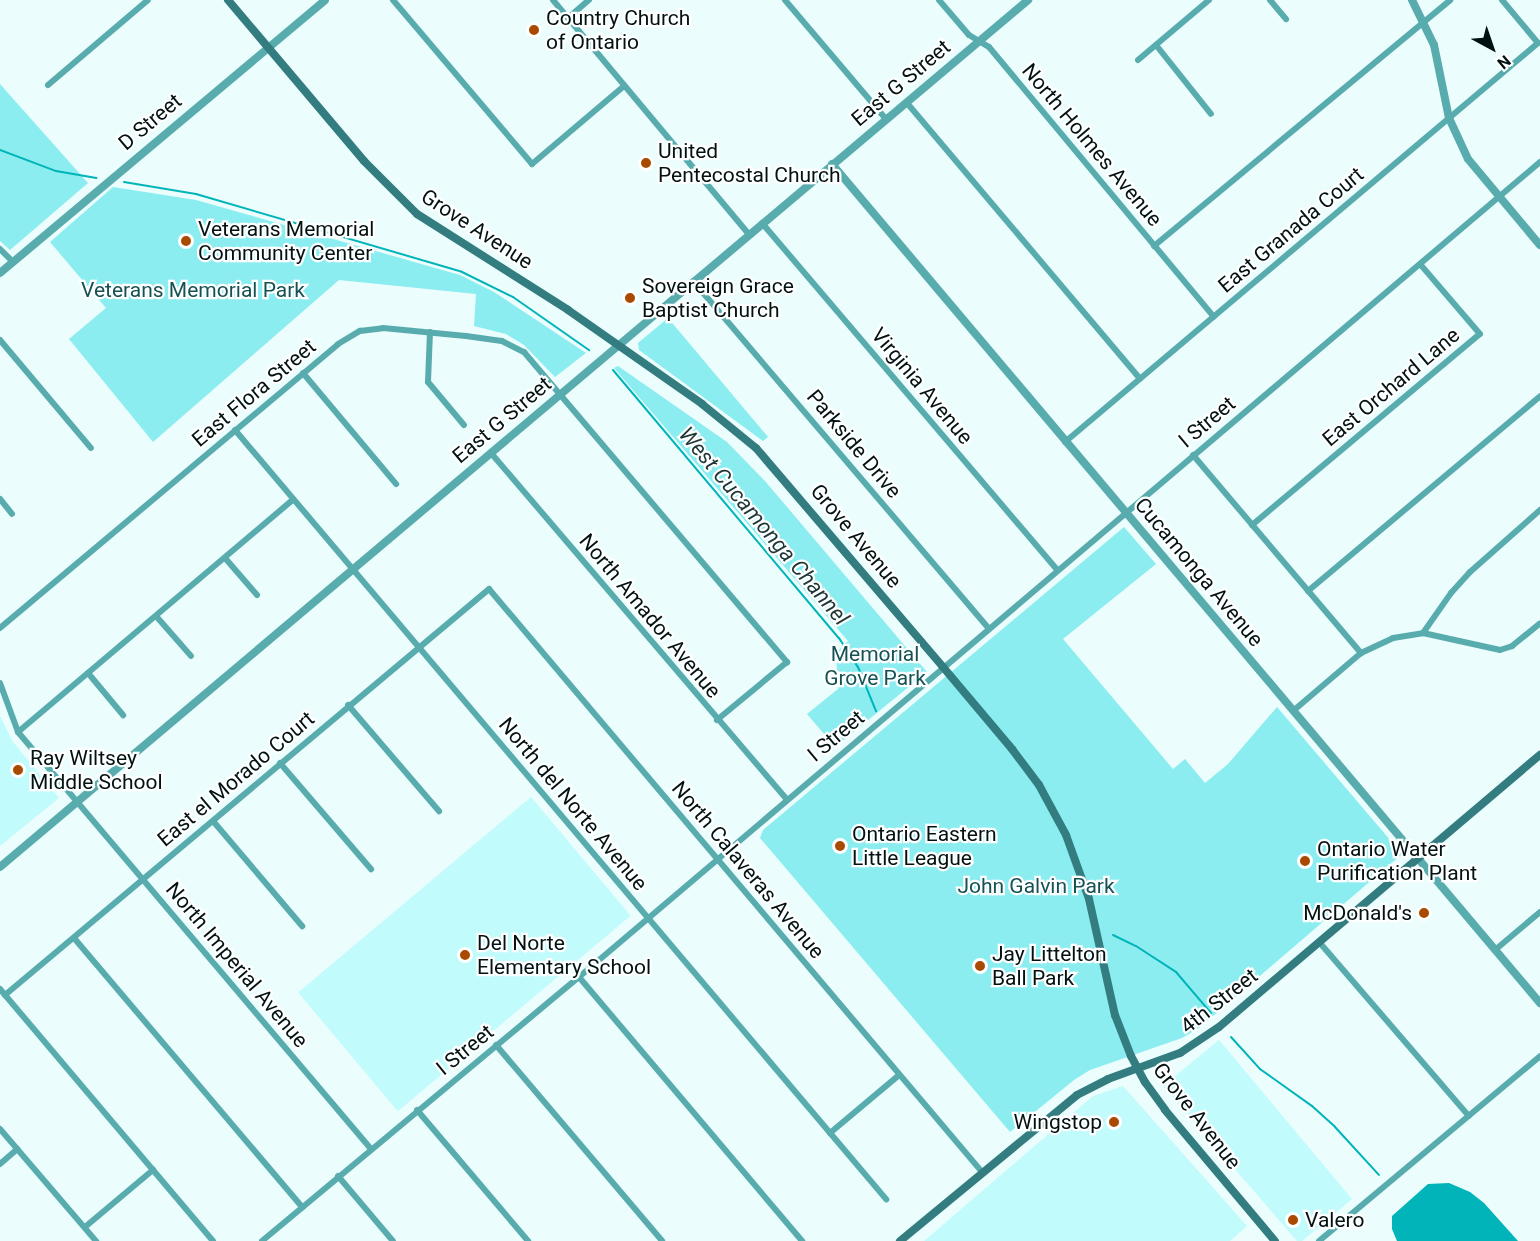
<!DOCTYPE html>
<style>
body{margin:0}
#map{position:relative;width:1540px;height:1241px;overflow:hidden;background:#ebfdfd;font-family:Roboto,sans-serif}
div>[style]{position:absolute}
[style*='--x']{left:calc(var(--x)*1px);top:calc(var(--y)*1px);width:calc(var(--w)*1px);rotate:calc(var(--a)*1deg)}
.built>*{inset:0;background:#c1fbfc;transform-origin:0 0}
.green>*{inset:0;background:#8bedf0}
.water>*{inset:0;background:#01b4b9}
.stream>*{height:2px;margin:-1px;padding:0 1px;transform-origin:1px;border-radius:1px;background:#01b4b9}
.minor>*{height:6px;margin:-3px;padding:0 3px;transform-origin:3px;border-radius:3px;background:#59acae}
.tertiary>*{height:8px;margin:-4px;padding:0 4px;transform-origin:4px;border-radius:4px;background:#59acae}
.secondary>*{height:8px;margin:-4px;padding:0 4px;transform-origin:4px;border-radius:4px;background:#337d80}
.dots>*{width:16px;height:16px;translate:-50% -50%;box-sizing:border-box;border:3px solid #fff;border-radius:50%}
span{translate:-50% -50%;white-space:nowrap;text-align:center;line-height:1.15;-webkit-text-stroke:4.5px #fff;paint-order:stroke}
.poi-label{font-size:21px;color:#021112}
.left{translate:0 -50%;text-align:left}
.right{translate:-100% -50%;text-align:right}
.street-label{font-size:21px;color:#021112}
.park-label{font-size:21px;color:#165254}
.water-label{font-size:22px;color:#1e3636;font-style:italic}
.north{position:absolute;left:1462px;top:18px;width:60px;height:60px;-webkit-text-stroke:4px #fff;paint-order:stroke;rotate:140deg;font-size:16px;font-weight:700;line-height:24px;text-align:center;color:#021112}
.north::after{content:'';display:block;margin:auto;width:21px;height:27px;background:#021112;clip-path:polygon(50% 0,100% 100%,50% 72%,0 100%)}
</style>
<div id="map">
<div class="built">
<div style="clip-path:polygon(0 716px,13px 742px,59px 798px,0 846px)"></div>
<div style="left:531px;top:797px;width:155px;height:304px;rotate:50deg"></div>
<div style="clip-path:polygon(1219px 1040px,1352px 1199px,1302px 1241px,1297px 1241px,1163px 1086px)"></div>
<div style="clip-path:polygon(1123px 1086px,1247px 1226px,1230px 1241px,924px 1241px,1093px 1096px)"></div>
</div>
<div class="green">
<div style="clip-path:polygon(0 84px,88px 183px,10px 250px,0 241px)"></div>
<div style="clip-path:polygon(113px 187px,196px 200px,460px 275px,494px 292px,586px 353px,555px 377px,524px 345px,506px 334px,474px 326px,476px 294px,339px 280px,153px 442px,69px 339px,106px 308px,50px 242px)"></div>
<div style="clip-path:polygon(668px 318px,768px 437px,763px 441px,639px 350px,638px 343px)"></div>
<div style="clip-path:polygon(618px 366px,727px 442px,765px 481px,927px 672px,835px 747px,807px 714px,838px 689px,836px 653px,848px 641px,614px 368px)"></div>
<div style="clip-path:polygon(1124px 527px,1156px 564px,1063px 639px,1173px 769px,1185px 759px,1205px 783px,1228px 764px,1277px 707px,1402px 854px,1199px 1028px,1182px 1038px,1090px 1070px,1074px 1080px,1010px 1132px,760px 838px,763px 830px)"></div>
</div>
<div class="water">
<div style="clip-path:polygon(1449px 1183px,1470px 1192px,1484px 1203px,1518px 1241px,1397px 1241px,1392px 1229px,1392px 1216px,1428px 1184px)"></div>
</div>
<div class="stream">
<div style="--x:0;--y:150;--w:60;--a:20.6"></div>
<div style="--x:56;--y:171;--w:41;--a:9.9"></div>
<div style="--x:124;--y:182;--w:73;--a:9.5"></div>
<div style="--x:196;--y:194;--w:277;--a:16.3"></div>
<div style="--x:462;--y:272;--w:57;--a:26.1"></div>
<div style="--x:513;--y:297;--w:93;--a:34.9"></div>
<div style="--x:613;--y:370;--w:351;--a:49.9"></div>
<div style="--x:839;--y:638;--w:35;--a:57"></div>
<div style="--x:858;--y:667;--w:48;--a:67.8"></div>
<div style="--x:1113;--y:935;--w:25;--a:26"></div>
<div style="--x:1136;--y:946;--w:48;--a:33"></div>
<div style="--x:1176;--y:972;--w:54;--a:49.5"></div>
<div style="--x:1231;--y:1037;--w:43;--a:47.8"></div>
<div style="--x:1260;--y:1069;--w:64;--a:35.4"></div>
<div style="--x:1312;--y:1106;--w:31;--a:42"></div>
<div style="--x:1335;--y:1127;--w:65;--a:47.5"></div>
</div>
<div class="minor">
<div style="--x:393;--y:0;--w:215;--a:49.7"></div>
<div style="--x:532;--y:164;--w:121;--a:-40.3"></div>
<div style="--x:553;--y:0;--w:305;--a:50.1"></div>
<div style="--x:785;--y:0;--w:156;--a:49.7"></div>
<div style="--x:939;--y:0;--w:46;--a:49.4"></div>
<div style="--x:969;--y:35;--w:23;--a:31"></div>
<div style="--x:989;--y:47;--w:351;--a:50.2"></div>
<div style="--x:1270;--y:0;--w:25;--a:50"></div>
<div style="--x:568;--y:18;--w:28;--a:-41"></div>
<div style="--x:1156;--y:45;--w:88;--a:51.4"></div>
<div style="--x:1138;--y:60;--w:93;--a:-40.2"></div>
<div style="--x:48;--y:85;--w:131;--a:-40.4"></div>
<div style="--x:907;--y:103;--w:361;--a:49.8"></div>
<div style="--x:762;--y:223;--w:455;--a:49.6"></div>
<div style="--x:1154;--y:246;--w:385;--a:-39.7"></div>
<div style="--x:0;--y:249;--w:18;--a:45"></div>
<div style="--x:693;--y:281;--w:457;--a:49.6"></div>
<div style="--x:430;--y:332;--w:50;--a:92.3"></div>
<div style="--x:428;--y:382;--w:56;--a:50.1"></div>
<div style="--x:0;--y:340;--w:141;--a:49.9"></div>
<div style="--x:303;--y:373;--w:145;--a:50"></div>
<div style="--x:235;--y:430;--w:1008;--a:49.75"></div>
<div style="--x:1065;--y:442;--w:619;--a:-40.15"></div>
<div style="--x:1538;--y:43;--w:56;--a:-129.9"></div>
<div style="--x:491;--y:453;--w:455;--a:49.5"></div>
<div style="--x:1193;--y:455;--w:260;--a:49.7"></div>
<div style="--x:0;--y:499;--w:19;--a:51"></div>
<div style="--x:1252;--y:525;--w:297;--a:-40"></div>
<div style="--x:1480;--y:334;--w:92;--a:-130.6"></div>
<div style="--x:225;--y:558;--w:49;--a:49.1"></div>
<div style="--x:1308;--y:591;--w:303;--a:-40"></div>
<div style="--x:156;--y:616;--w:53;--a:48.8"></div>
<div style="--x:0;--y:628;--w:441;--a:-40"></div>
<div style="--x:338;--y:344;--w:26;--a:-31"></div>
<div style="--x:360;--y:331;--w:23;--a:-7"></div>
<div style="--x:383;--y:328;--w:83;--a:5.5"></div>
<div style="--x:466;--y:336;--w:36;--a:8"></div>
<div style="--x:502;--y:341;--w:25;--a:27"></div>
<div style="--x:524;--y:352;--w:407;--a:49.7"></div>
<div style="--x:787;--y:662;--w:91;--a:140.4"></div>
<div style="--x:1423;--y:633;--w:79;--a:12.4"></div>
<div style="--x:1500;--y:650;--w:13;--a:-18"></div>
<div style="--x:1512;--y:646;--w:36;--a:-39"></div>
<div style="--x:88;--y:673;--w:55;--a:50.2"></div>
<div style="--x:0;--y:683;--w:52;--a:69.8"></div>
<div style="--x:18;--y:732;--w:546;--a:49.75"></div>
<div style="--x:348;--y:705;--w:140;--a:49.4"></div>
<div style="--x:1293;--y:711;--w:89;--a:-40.5"></div>
<div style="--x:1361;--y:653;--w:35;--a:-25"></div>
<div style="--x:1393;--y:638;--w:30;--a:-9"></div>
<div style="--x:1423;--y:633;--w:49;--a:-55"></div>
<div style="--x:1451;--y:593;--w:28;--a:-48"></div>
<div style="--x:1470;--y:572;--w:94;--a:-41.5"></div>
<div style="--x:18;--y:732;--w:360;--a:-40.2"></div>
<div style="--x:280;--y:763;--w:140;--a:49.4"></div>
<div style="--x:213;--y:821;--w:138;--a:49.7"></div>
<div style="--x:74;--y:938;--w:353;--a:49.7"></div>
<div style="--x:1320;--y:943;--w:228;--a:49.3"></div>
<div style="--x:1495;--y:950;--w:59;--a:-40.2"></div>
<div style="--x:579;--y:977;--w:346;--a:49.8"></div>
<div style="--x:0;--y:989;--w:330;--a:49.8"></div>
<div style="--x:5;--y:995;--w:632;--a:-39.99"></div>
<div style="--x:489;--y:589;--w:764;--a:49.78"></div>
<div style="--x:496;--y:1045;--w:257;--a:49.7"></div>
<div style="--x:417;--y:1110;--w:172;--a:49.7"></div>
<div style="--x:0;--y:1129;--w:148;--a:49.4"></div>
<div style="--x:830;--y:1133;--w:90;--a:-40"></div>
<div style="--x:0;--y:1164;--w:23;--a:-41"></div>
<div style="--x:338;--y:1176;--w:85;--a:49.8"></div>
<div style="--x:85;--y:1227;--w:89;--a:-40"></div>
<div style="--x:262;--y:1241;--w:413;--a:-39.8"></div>
<div style="--x:579;--y:977;--w:1260;--a:-40.3"></div>
<div style="--x:1319;--y:1241;--w:288;--a:-39.9"></div>
</div>
<div class="tertiary">
<div style="--x:1412;--y:0;--w:50;--a:63.9"></div>
<div style="--x:1434;--y:45;--w:75;--a:78.4"></div>
<div style="--x:1449;--y:118;--w:45;--a:65.1"></div>
<div style="--x:1468;--y:159;--w:112;--a:50.1"></div>
<div style="--x:832;--y:164;--w:1098;--a:49.84"></div>
<div style="--x:0;--y:273;--w:424;--a:-40"></div>
<div style="--x:0;--y:867;--w:1345;--a:-40.14"></div>
</div>
<div class="secondary">
<div style="--x:228;--y:0;--w:211;--a:49.8"></div>
<div style="--x:364;--y:161;--w:75;--a:45"></div>
<div style="--x:417;--y:214;--w:179;--a:32.4"></div>
<div style="--x:568;--y:310;--w:164;--a:35"></div>
<div style="--x:702;--y:404;--w:70;--a:39.2"></div>
<div style="--x:756;--y:448;--w:288;--a:49.5"></div>
<div style="--x:943;--y:667;--w:107;--a:49.9"></div>
<div style="--x:1012;--y:749;--w:45;--a:53.1"></div>
<div style="--x:1039;--y:785;--w:57;--a:61.6"></div>
<div style="--x:1066;--y:835;--w:68;--a:70.2"></div>
<div style="--x:1089;--y:899;--w:119;--a:77.4"></div>
<div style="--x:1115;--y:1015;--w:44;--a:68.7"></div>
<div style="--x:1131;--y:1056;--w:30;--a:62"></div>
<div style="--x:1145;--y:1082;--w:34;--a:54"></div>
<div style="--x:1165;--y:1110;--w:171;--a:50"></div>
<div style="--x:900;--y:1241;--w:229;--a:-39.5"></div>
<div style="--x:1077;--y:1095;--w:35;--a:-27"></div>
<div style="--x:1108;--y:1079;--w:77;--a:-19.9"></div>
<div style="--x:1180;--y:1053;--w:47;--a:-33.7"></div>
<div style="--x:1219;--y:1027;--w:421;--a:-40.3"></div>
</div>
<div class="dots">
<div style="left:534px;top:30px;background:#aa4a00"></div>
<div style="left:646px;top:163px;background:#aa4a00"></div>
<div style="left:186px;top:241px;background:#aa4a00"></div>
<div style="left:630px;top:298px;background:#aa4a00"></div>
<div style="left:18px;top:770px;background:#aa4a00"></div>
<div style="left:840px;top:846px;background:#aa4a00"></div>
<div style="left:1305px;top:861px;background:#aa4a00"></div>
<div style="left:1424px;top:913px;background:#aa4a00"></div>
<div style="left:465px;top:955px;background:#aa4a00"></div>
<div style="left:980px;top:966px;background:#aa4a00"></div>
<div style="left:1114px;top:1122px;background:#aa4a00"></div>
<div style="left:1293px;top:1220px;background:#aa4a00"></div>
</div>
<div class="poi-label">
<span class="left" style="left:546px;top:30px">Country Church<br>of Ontario</span>
<span class="left" style="left:658px;top:163px">United<br>Pentecostal Church</span>
<span class="left" style="left:198px;top:241px">Veterans Memorial<br>Community Center</span>
<span class="left" style="left:642px;top:298px">Sovereign Grace<br>Baptist Church</span>
<span class="left" style="left:30px;top:770px">Ray Wiltsey<br>Middle School</span>
<span class="left" style="left:852px;top:846px">Ontario Eastern<br>Little League</span>
<span class="left" style="left:1317px;top:861px">Ontario Water<br>Purification Plant</span>
<span class="right" style="left:1412px;top:913px">McDonald's</span>
<span class="left" style="left:477px;top:955px">Del Norte<br>Elementary School</span>
<span class="left" style="left:992px;top:966px">Jay Littelton<br>Ball Park</span>
<span class="right" style="left:1102px;top:1122px">Wingstop</span>
<span class="left" style="left:1305px;top:1220px">Valero</span>
</div>
<div class="street-label">
<span style="left:901px;top:83px;rotate:-40deg">East G Street</span>
<span style="left:150px;top:122px;rotate:-40deg">D Street</span>
<span style="left:1092px;top:145px;rotate:50deg">North Holmes Avenue</span>
<span style="left:477px;top:229px;rotate:33deg">Grove Avenue</span>
<span style="left:1291px;top:230px;rotate:-40deg">East Granada Court</span>
<span style="left:922px;top:386px;rotate:50deg">Virginia Avenue</span>
<span style="left:1391px;top:387px;rotate:-40deg">East Orchard Lane</span>
<span style="left:254px;top:393px;rotate:-40deg">East Flora Street</span>
<span style="left:502px;top:420px;rotate:-40deg">East G Street</span>
<span style="left:1207px;top:422px;rotate:-40deg">I Street</span>
<span style="left:854px;top:444px;rotate:50deg">Parkside Drive</span>
<span style="left:856px;top:536px;rotate:50deg">Grove Avenue</span>
<span style="left:1199px;top:572px;rotate:50deg">Cucamonga Avenue</span>
<span style="left:650px;top:616px;rotate:50deg">North Amador Avenue</span>
<span style="left:836px;top:736px;rotate:-40deg">I Street</span>
<span style="left:236px;top:779px;rotate:-40deg">East el Morado Court</span>
<span style="left:573px;top:804px;rotate:50deg">North del Norte Avenue</span>
<span style="left:748px;top:870px;rotate:50deg">North Calaveras Avenue</span>
<span style="left:237px;top:965px;rotate:50deg">North Imperial Avenue</span>
<span style="left:1219px;top:1001px;rotate:-38deg">4th Street</span>
<span style="left:465px;top:1050px;rotate:-39deg">I Street</span>
<span style="left:1197px;top:1116px;rotate:52deg">Grove Avenue</span>
</div>
<div class="park-label">
<span style="left:193px;top:290px">Veterans Memorial Park</span>
<span style="left:875px;top:666px">Memorial<br>Grove Park</span>
<span style="left:1036px;top:886px">John Galvin Park</span>
</div>
<div class="water-label">
<span style="left:764px;top:526px;rotate:50deg">West Cucamonga Channel</span>
</div>
<div class="north">N</div>
</div>
